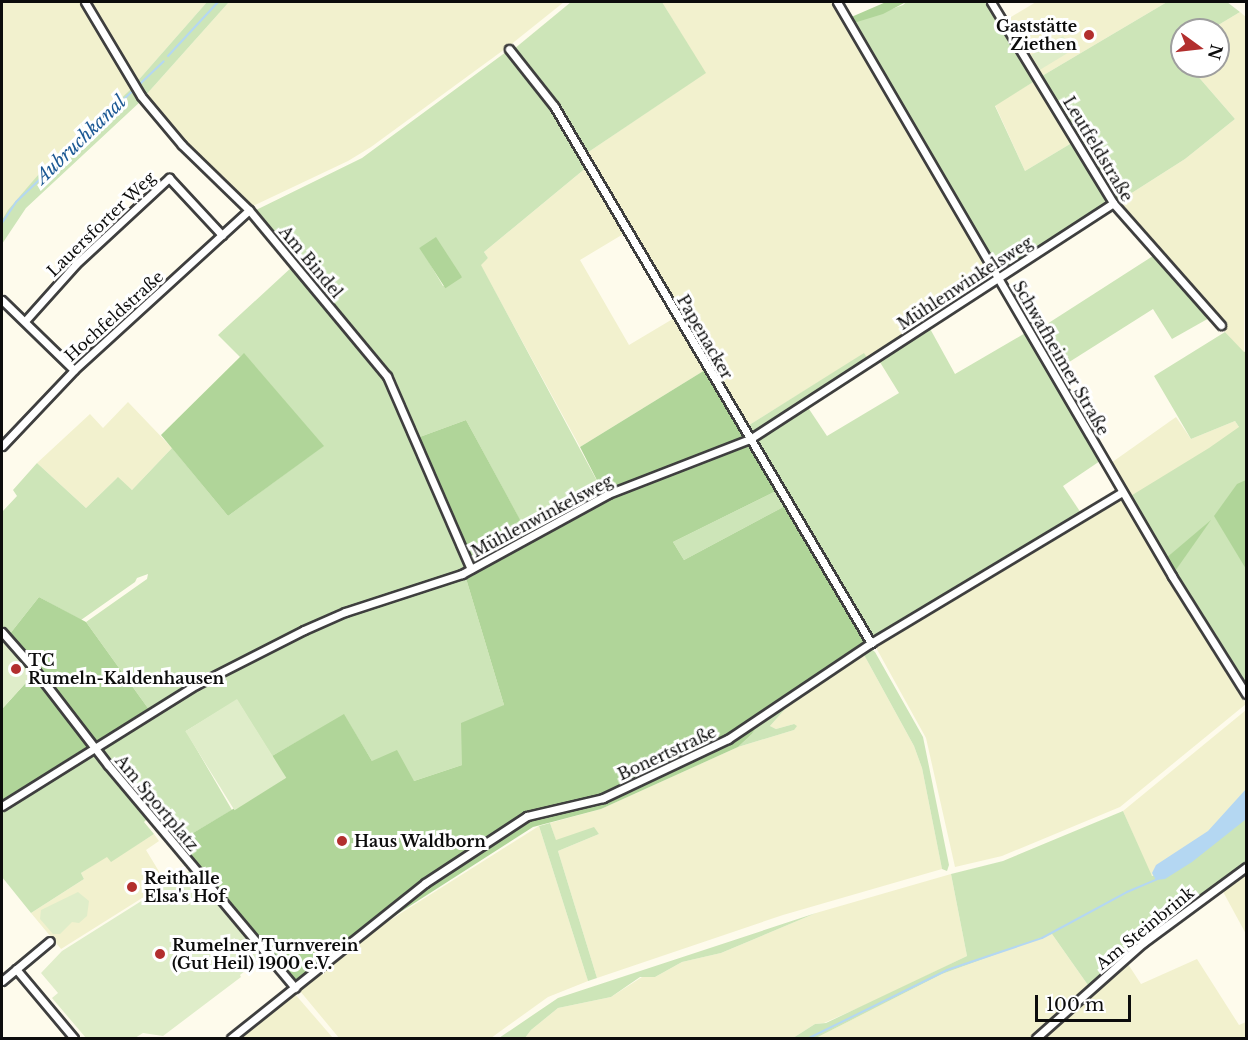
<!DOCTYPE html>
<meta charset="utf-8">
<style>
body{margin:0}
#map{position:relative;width:1248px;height:1040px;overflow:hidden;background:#fefbec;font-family:"Libre Baskerville",serif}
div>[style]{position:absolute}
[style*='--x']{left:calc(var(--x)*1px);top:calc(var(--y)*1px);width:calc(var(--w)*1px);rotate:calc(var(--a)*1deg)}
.farmland>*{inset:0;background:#f2f1ce}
.green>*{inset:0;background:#cde5b8}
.forest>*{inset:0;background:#b0d599;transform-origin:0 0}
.pitch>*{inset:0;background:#dfedc9;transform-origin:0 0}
.water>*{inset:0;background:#b4d7f2}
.stream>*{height:2px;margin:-1px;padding:0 1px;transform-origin:1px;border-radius:1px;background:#b4d7f2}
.roads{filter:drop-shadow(2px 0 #3f3f3f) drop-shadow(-2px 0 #3f3f3f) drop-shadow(0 2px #3f3f3f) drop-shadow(0 -2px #3f3f3f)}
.minor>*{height:7px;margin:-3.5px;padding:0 3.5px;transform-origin:3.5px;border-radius:3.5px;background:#fff}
.dots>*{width:16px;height:16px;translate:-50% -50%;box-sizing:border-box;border:3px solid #fff;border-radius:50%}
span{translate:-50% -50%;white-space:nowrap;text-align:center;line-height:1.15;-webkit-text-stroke:6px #fff;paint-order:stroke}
.poi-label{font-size:16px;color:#0c0c0c;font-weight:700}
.right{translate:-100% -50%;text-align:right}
.left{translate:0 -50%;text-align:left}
.street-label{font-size:16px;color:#0c0c0c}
.water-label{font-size:18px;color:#1e5a95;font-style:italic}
.frame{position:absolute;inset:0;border:3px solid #0c0c0c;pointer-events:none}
.north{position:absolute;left:1170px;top:18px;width:60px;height:60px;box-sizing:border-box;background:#fff;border:2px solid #9e9e9e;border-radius:50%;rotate:105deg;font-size:16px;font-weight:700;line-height:24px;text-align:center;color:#0c0c0c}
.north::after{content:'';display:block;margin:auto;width:21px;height:27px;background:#b22f2e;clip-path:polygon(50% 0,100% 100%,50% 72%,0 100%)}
.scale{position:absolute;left:1035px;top:995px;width:96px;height:27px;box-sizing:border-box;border:3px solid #0c0c0c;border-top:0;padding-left:8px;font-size:18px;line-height:21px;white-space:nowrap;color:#0c0c0c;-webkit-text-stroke:4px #fff;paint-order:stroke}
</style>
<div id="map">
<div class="farmland">
<div style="clip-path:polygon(2px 2px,83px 2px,131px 89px,38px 175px,2px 220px)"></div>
<div style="clip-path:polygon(89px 2px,207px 2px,135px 84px)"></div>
<div style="clip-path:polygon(229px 2px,564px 2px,509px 46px,371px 147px,348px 161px,251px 207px,184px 144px,145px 96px)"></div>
<div style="clip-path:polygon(662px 2px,835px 2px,992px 273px,990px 277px,868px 359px,864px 354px,746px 427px,584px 155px,705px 73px)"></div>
<div style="clip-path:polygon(1036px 2px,1167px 2px,1042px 76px,1006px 20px)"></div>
<div style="clip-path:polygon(1240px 12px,1246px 17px,1244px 353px,1225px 332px,1226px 324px,1116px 203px,1185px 159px,1235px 119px,1189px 66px,1218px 66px,1218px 30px,1210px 30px)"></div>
<div style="clip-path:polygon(1038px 79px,1075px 141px,1025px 171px,995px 105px)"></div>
<div style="clip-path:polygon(587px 167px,625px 233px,580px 260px,629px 345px,676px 317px,705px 370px,580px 447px,480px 264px,488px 258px,484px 252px)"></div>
<div style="clip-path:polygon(128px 402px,172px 448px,132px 490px,117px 478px,86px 508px,37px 463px,90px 414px,103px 428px)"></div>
<div style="clip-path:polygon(1176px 417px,1191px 439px,1235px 421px,1239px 427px,1237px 484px,1165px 559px,1111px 463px)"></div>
<div style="clip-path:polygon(1119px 497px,1124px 500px,1246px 704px,1120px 807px,1002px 856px,955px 867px,926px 738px,874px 644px)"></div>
<div style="clip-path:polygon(863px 653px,914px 746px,922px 768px,942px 869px,783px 915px,597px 978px,558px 851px,599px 834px,594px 828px,556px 841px,550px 823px,601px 809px,738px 747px,794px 730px,794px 724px,776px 729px,770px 726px,794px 699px)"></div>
<div style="clip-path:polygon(1246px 710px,1246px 809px,1175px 865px,1151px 876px,1123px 811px)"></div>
<div style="clip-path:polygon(539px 826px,588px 981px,548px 997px,491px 1038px,339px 1038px,300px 991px,301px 987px,360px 939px)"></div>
<div style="clip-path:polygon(154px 834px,159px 841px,146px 850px,166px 883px,61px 949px,31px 913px,84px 879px,81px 873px,107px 856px,111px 861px)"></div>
<div style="clip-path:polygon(1246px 869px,1246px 934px,1221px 888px)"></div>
<div style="clip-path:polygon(951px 874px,967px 956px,872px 1002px,824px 1023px,815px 1024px,793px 1038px,525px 1038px,531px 1030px,558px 1008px,611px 997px,642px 977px,655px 977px,682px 962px,721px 953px,816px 913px)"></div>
<div style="clip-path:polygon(1052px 934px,1090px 988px,1053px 1022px,1030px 1038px,816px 1038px,942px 974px)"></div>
<div style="clip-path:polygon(1197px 959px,1239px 1025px,1246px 1022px,1246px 1038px,1040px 1038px,1057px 1026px,1126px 961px,1141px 984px)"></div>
<div style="clip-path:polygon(294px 993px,333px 1038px,237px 1038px,291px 995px)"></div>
</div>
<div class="green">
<div style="clip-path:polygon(207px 2px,229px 2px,145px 96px,135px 84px)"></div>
<div style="clip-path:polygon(571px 2px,662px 2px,706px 73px,584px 155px,514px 49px)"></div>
<div style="clip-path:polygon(906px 2px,989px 2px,1038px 79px,995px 106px,1025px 171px,1075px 141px,1107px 197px,1102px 207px,1000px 272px,852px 23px,903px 5px)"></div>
<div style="clip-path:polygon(1167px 2px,1227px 2px,1240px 12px,1210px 30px,1182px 30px,1182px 46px,1176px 50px,1182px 58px,1182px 66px,1189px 66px,1235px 119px,1185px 159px,1116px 203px,1042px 76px)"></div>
<div style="clip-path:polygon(evenodd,506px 52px,550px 104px,587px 167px,484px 252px,488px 258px,481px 265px,603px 492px,528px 535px,466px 420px,417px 438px,389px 374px,254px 211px,362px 158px,506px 52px,420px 247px,462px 277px,443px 286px,420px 247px)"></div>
<div style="clip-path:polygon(131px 89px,141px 101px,26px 208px,2px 244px,2px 220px,8px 210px,38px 175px)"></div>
<div style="clip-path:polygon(1156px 254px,1211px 317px,1172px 339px,1153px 309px,1055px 371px,1033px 333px)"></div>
<div style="clip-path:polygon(293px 266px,385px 378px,467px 562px,466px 568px,336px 613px,244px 655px,193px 682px,150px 711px,86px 622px,147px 579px,148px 574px,137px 578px,135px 582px,81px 620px,39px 597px,9px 635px,2px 627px,2px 512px,17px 496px,13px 490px,37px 463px,86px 508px,118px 477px,132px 490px,172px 448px,228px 516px,323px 446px,244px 354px,240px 357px,218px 335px)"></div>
<div style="clip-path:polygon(928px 325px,955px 374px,1027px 332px,1100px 461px,1063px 486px,1081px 513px,876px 637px,867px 637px,755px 440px,807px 406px,827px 436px,899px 393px,878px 359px)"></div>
<div style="clip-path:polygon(1225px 332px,1244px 352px,1246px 351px,1246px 690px,1129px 497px,1209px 448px,1239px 427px,1235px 421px,1191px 439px,1154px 376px)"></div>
<div style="clip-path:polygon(864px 353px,868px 359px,754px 433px,746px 427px)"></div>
<div style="clip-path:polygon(778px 490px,787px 505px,684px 560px,673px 542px)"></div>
<div style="clip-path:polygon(465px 575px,504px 705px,462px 765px,414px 781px,372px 761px,344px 715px,272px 756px,237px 700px,186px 731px,232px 810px,178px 842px,103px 752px,104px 746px,223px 674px,304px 633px,345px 615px)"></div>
<div style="clip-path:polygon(869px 647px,875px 652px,923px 737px,949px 865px,947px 871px,942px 869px,922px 768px,914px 746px,863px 653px)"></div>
<div style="clip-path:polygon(794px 699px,770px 726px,776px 729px,794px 724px,797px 726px,794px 730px,738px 747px,752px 734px,758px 721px)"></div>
<div style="clip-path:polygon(95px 754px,148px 818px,144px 822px,154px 834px,111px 862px,107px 857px,81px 873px,84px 879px,31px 913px,2px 877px,2px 812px)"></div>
<div style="clip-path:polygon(1246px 809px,1246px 864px,1155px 931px,1090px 988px,1052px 934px,942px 974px,816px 1038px,793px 1038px,815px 1024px,826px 1023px,967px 956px,951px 874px,1003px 861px,1123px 811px,1152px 876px,1175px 865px)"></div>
<div style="clip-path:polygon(550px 823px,556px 840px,594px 827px,599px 834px,558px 851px,597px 978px,588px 981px,539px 826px)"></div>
<div style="clip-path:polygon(816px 913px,721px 953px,682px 962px,655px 977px,640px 977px,611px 997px,558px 1008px,531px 1030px,525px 1038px,499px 1038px,558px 998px)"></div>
</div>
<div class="forest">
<div style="clip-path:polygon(886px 2px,906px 2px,883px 14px,857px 22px,852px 23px,849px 18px)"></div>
<div style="left:436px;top:237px;width:48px;height:20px;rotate:57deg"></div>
<div style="clip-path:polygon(244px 353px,324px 446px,228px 516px,161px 435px)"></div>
<div style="clip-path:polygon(705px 370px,778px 490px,673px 542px,684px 560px,787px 505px,866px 637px,865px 644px,756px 718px,759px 722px,752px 734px,738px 747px,601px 809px,533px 827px,324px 961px,302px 978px,296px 981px,290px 979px,178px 842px,285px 778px,272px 756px,344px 714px,372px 761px,397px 750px,414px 781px,462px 765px,461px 723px,504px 705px,465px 575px,475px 571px,417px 438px,466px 420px,530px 538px,607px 494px,603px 492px,580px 447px)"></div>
<div style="clip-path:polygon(1246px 480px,1246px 569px,1214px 516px,1237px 484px)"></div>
<div style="clip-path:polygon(1211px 520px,1173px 574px,1165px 559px)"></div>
<div style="clip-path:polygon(39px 597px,86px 622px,150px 711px,2px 801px,2px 709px,39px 668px,9px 635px)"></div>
</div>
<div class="pitch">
<div style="left:1063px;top:36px;width:17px;height:37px;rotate:59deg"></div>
<div style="clip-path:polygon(2px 637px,35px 673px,2px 709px)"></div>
<div style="left:237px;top:699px;width:93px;height:61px;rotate:58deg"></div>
<div style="clip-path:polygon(189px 871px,262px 957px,240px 975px,241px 977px,163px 1036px,143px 1033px,135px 1038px,86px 1038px,52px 998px,58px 993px,41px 973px,62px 951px)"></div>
<div style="clip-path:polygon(78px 892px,89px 901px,87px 916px,79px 923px,72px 922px,60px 934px,53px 934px,40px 919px,41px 910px)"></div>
</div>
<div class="water">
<div style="clip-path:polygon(1246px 789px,1245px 820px,1192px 862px,1165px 879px,1156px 880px,1152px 873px,1156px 865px,1208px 831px)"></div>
</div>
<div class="stream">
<div style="--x:168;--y:56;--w:74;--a:-47.2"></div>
<div style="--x:2;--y:223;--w:25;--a:-56"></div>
<div style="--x:16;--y:202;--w:204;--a:-43.6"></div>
<div style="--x:809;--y:1038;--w:154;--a:-26.2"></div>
<div style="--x:947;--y:970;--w:100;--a:-18.6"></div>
<div style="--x:1042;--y:938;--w:97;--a:-28.4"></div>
<div style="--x:1127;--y:892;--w:33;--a:-23"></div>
</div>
<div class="roads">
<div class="minor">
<div style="--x:85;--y:2;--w:109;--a:59.2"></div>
<div style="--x:141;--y:96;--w:64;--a:50.1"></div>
<div style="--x:182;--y:145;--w:93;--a:44.1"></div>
<div style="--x:249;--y:210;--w:216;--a:50.3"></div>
<div style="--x:387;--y:376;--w:210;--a:66.5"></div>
<div style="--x:837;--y:2;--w:665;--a:59.73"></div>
<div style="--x:1172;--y:576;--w:139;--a:57.9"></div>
<div style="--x:991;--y:2;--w:235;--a:58.7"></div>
<div style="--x:1113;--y:203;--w:163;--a:48.5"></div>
<div style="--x:509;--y:49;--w:73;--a:51.7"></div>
<div style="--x:554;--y:106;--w:624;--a:59.45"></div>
<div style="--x:2;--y:300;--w:100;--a:44.2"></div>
<div style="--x:25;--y:321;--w:76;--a:-48.2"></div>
<div style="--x:76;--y:264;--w:127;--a:-42.8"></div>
<div style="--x:169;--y:178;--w:78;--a:47.1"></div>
<div style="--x:2;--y:446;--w:105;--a:-46.5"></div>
<div style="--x:74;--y:370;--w:237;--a:-42.4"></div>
<div style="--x:2;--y:632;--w:44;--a:48.7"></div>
<div style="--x:31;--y:665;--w:126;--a:52.4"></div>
<div style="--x:108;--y:765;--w:291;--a:50"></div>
<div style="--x:2;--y:806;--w:229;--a:-32"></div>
<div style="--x:196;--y:685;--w:121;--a:-27"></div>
<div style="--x:304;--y:630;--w:45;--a:-23.7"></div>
<div style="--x:345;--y:612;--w:123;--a:-18"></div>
<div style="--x:462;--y:574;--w:166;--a:-28.7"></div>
<div style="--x:608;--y:494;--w:152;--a:-21.2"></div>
<div style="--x:750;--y:439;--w:433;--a:-33"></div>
<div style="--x:16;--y:969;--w:90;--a:50"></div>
<div style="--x:2;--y:981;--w:62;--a:-39.8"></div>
<div style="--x:231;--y:1038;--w:248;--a:-38.6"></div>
<div style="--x:425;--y:883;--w:122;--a:-33.3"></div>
<div style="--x:527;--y:816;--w:78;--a:-13.3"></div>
<div style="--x:603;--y:798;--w:138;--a:-25.3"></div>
<div style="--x:728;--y:739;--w:172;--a:-33.9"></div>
<div style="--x:871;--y:643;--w:293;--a:-31"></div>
<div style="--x:1036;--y:1038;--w:143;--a:-41.6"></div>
<div style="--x:1143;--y:943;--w:128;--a:-36.4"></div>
</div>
</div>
<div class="dots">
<div style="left:1089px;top:35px;background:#b22f2e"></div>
<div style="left:16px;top:669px;background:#b22f2e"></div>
<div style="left:342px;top:841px;background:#b22f2e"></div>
<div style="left:132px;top:887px;background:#b22f2e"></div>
<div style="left:160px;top:954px;background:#b22f2e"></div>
</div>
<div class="poi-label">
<span class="right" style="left:1077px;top:35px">Gaststätte<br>Ziethen</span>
<span class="left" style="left:28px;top:669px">TC<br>Rumeln-Kaldenhausen</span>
<span class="left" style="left:354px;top:841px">Haus Waldborn</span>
<span class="left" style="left:144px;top:887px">Reithalle<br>Elsa's Hof</span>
<span class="left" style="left:172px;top:954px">Rumelner Turnverein<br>(Gut Heil) 1900 e.V.</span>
</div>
<div class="street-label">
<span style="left:1098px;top:149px;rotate:59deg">Leutfeldstraße</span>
<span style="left:101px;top:224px;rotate:-44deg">Lauersforter Weg</span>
<span style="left:311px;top:262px;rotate:50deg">Am Bindel</span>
<span style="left:965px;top:283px;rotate:-33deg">Mühlenwinkelsweg</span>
<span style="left:114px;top:316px;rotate:-42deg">Hochfeldstraße</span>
<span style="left:705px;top:337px;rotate:60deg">Papenacker</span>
<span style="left:1061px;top:358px;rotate:60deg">Schwafheimer Straße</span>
<span style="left:542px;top:516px;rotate:-28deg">Mühlenwinkelsweg</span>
<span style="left:667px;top:753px;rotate:-25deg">Bonertstraße</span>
<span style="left:157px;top:803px;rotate:50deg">Am Sportplatz</span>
<span style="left:1145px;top:928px;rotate:-39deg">Am Steinbrink</span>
</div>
<div class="water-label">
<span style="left:81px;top:140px;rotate:-44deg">Aubruchkanal</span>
</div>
<div class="frame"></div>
<div class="north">N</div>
<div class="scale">100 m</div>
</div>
